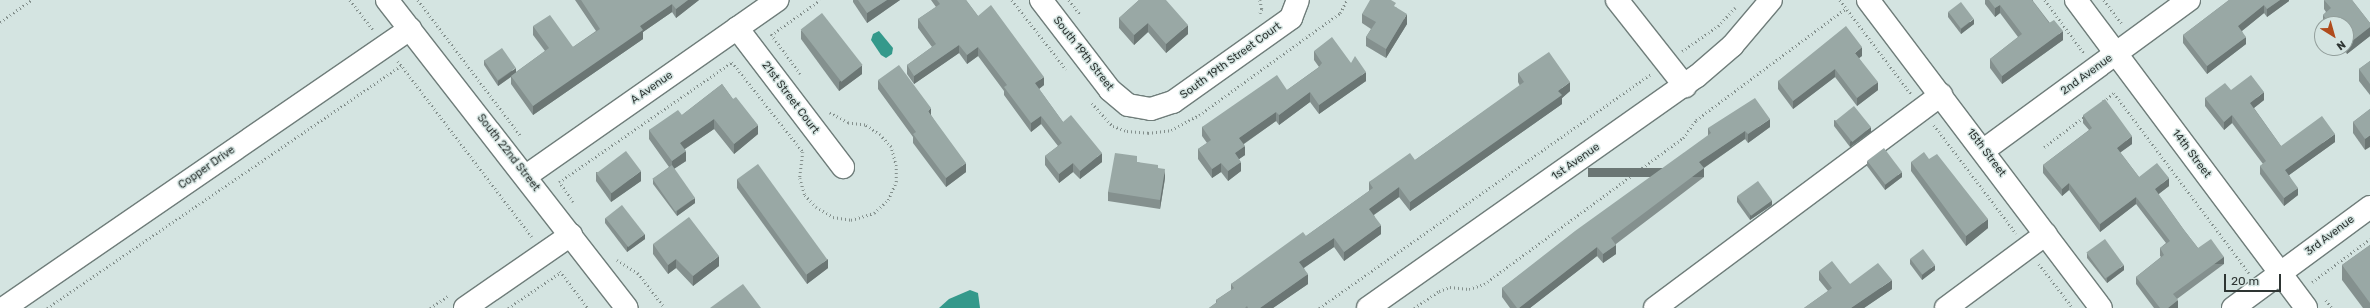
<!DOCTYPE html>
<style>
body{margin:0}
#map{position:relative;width:2370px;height:308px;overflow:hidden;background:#d4e4e1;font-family:Rubik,sans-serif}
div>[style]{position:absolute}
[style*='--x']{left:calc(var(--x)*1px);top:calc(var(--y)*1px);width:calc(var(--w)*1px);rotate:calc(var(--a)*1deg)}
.water>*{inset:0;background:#34998b}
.path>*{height:2.5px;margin-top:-1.25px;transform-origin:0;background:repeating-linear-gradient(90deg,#84908d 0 1px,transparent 0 4px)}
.roads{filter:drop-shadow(1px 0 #6f7d7a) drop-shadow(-1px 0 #6f7d7a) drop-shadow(0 1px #6f7d7a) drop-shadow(0 -1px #6f7d7a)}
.minor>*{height:22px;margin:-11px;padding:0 11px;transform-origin:11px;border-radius:11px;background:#fff}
.wall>*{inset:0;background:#84908e}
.shaded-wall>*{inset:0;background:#6b7674;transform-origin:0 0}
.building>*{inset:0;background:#99a8a5;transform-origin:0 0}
span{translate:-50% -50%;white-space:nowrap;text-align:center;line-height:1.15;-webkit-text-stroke:3px #d4e4e1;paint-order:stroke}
.street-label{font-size:11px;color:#2e3533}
.north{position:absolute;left:2314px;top:16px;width:40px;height:40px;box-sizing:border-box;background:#d4e4e1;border:1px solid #929e9b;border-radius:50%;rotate:143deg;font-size:11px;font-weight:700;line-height:16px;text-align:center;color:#2e3533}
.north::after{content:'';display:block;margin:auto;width:14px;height:18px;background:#b04b1c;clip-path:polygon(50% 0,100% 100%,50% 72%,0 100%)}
.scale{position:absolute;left:2224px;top:274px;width:57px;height:18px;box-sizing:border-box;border:2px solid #2e3533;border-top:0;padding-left:5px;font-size:12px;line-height:14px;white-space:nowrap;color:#2e3533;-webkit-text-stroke:3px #d4e4e1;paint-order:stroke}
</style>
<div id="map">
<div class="water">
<div style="clip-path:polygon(879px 31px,893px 48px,892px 54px,886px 58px,881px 55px,871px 40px,873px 34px)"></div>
<div style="clip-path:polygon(970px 290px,978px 293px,980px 308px,939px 308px,949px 299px)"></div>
</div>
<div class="path">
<div style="--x:350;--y:0;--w:37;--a:52"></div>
<div style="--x:418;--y:0;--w:171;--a:52.9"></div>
<div style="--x:1012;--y:0;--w:88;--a:52"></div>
<div style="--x:1069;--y:0;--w:18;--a:52"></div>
<div style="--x:1260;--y:0;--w:9;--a:77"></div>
<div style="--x:1262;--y:9;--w:5;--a:112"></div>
<div style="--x:1840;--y:0;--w:118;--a:52.9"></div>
<div style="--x:2045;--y:0;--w:66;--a:53.7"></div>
<div style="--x:2104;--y:0;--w:30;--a:53"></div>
<div style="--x:0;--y:22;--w:39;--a:-35"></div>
<div style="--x:1682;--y:51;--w:44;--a:-34.8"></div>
<div style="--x:1718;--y:26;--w:25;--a:-47"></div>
<div style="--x:398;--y:61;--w:221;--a:52.7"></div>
<div style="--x:800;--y:74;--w:49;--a:-126.6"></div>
<div style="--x:771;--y:35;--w:60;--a:-35.5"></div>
<div style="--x:2103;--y:101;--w:14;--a:-36"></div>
<div style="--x:2114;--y:93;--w:225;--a:53.1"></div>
<div style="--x:1092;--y:103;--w:31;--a:48"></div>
<div style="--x:1113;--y:126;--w:15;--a:20"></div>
<div style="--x:1127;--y:131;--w:21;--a:5"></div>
<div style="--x:1148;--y:133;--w:23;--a:-7"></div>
<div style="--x:1171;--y:130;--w:32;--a:-28"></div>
<div style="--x:1199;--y:115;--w:174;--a:-35.9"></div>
<div style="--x:1340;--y:13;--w:15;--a:-62"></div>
<div style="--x:1934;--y:125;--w:136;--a:52.8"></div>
<div style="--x:2044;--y:147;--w:51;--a:-37.1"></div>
<div style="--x:573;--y:202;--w:24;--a:-125"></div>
<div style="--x:559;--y:182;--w:211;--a:-34.7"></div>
<div style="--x:732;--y:62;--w:115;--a:51.7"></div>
<div style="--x:803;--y:152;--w:26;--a:97"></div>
<div style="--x:800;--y:178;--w:18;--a:74"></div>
<div style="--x:805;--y:195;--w:16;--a:47"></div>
<div style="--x:816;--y:207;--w:20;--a:30"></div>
<div style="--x:833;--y:217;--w:18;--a:9"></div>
<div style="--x:851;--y:220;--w:24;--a:-17"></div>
<div style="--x:874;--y:213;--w:19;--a:-43"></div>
<div style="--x:888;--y:200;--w:20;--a:-66"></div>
<div style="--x:896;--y:182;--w:16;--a:-90"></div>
<div style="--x:896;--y:166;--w:20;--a:-105"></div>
<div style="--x:891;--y:147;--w:16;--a:-133"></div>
<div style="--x:880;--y:135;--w:18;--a:-146"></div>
<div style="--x:865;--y:125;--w:17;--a:-173"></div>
<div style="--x:848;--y:123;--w:21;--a:-151"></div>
<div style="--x:617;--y:260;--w:25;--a:32"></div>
<div style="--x:638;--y:273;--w:44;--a:52.4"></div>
<div style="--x:2039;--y:264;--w:56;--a:52.3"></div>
<div style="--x:560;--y:271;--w:46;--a:52.9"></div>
<div style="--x:2312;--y:282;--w:72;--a:-36.6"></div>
<div style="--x:2326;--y:300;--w:10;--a:53"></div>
<div style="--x:47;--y:308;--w:430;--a:-34.4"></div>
<div style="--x:430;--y:308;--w:22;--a:-34"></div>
<div style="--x:508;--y:308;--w:64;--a:-34.2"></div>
<div style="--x:1319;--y:308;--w:406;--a:-35.2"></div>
<div style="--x:1414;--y:308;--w:30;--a:-34"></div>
<div style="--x:1439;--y:291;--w:12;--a:-20"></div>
<div style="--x:1450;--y:287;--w:19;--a:6"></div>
<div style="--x:1469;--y:289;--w:16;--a:-18"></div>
<div style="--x:1484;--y:284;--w:247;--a:-36.3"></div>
<div style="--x:1683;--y:138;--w:22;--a:-54"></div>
<div style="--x:1696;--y:120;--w:187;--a:-36.7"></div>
</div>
<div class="roads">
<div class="minor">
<div style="--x:387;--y:0;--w:390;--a:52.1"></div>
<div style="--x:1041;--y:0;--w:113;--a:52.5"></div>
<div style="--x:1110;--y:90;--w:23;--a:40"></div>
<div style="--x:1128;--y:105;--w:23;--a:10"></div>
<div style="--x:1151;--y:109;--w:23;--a:-18"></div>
<div style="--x:1173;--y:102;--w:145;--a:-35.4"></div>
<div style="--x:1291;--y:18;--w:19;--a:-69"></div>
<div style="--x:1617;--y:0;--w:110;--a:51.7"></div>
<div style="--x:1868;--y:0;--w:386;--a:52.9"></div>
<div style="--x:2076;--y:0;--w:384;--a:53.2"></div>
<div style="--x:737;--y:28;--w:175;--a:52.7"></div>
<div style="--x:1984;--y:150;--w:254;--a:-36.2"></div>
<div style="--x:526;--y:176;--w:307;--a:-35"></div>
<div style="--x:4;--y:308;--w:493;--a:-34.5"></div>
<div style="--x:465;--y:308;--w:129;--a:-34.6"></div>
<div style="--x:1368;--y:308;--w:401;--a:-35.2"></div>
<div style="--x:1696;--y:77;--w:48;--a:-40.7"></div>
<div style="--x:1732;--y:46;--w:60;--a:-49.7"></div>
<div style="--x:1655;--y:308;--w:357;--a:-36.7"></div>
<div style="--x:1946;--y:308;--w:124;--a:-36.5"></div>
<div style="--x:2233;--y:308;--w:170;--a:-36.4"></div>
</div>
</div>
<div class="wall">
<div style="clip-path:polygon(575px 0,699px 0,676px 18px,672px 12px,643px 32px,643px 39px,533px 115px,511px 84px,511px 77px,498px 86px,484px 65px,484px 60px,516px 72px,545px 51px,533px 35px,533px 26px,573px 47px,596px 31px)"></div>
<div style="clip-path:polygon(853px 0,900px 0,867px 23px,853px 2px)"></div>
<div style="clip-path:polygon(931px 0,966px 0,978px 16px,1044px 85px,1039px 89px,1063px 122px,1102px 162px,1080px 179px,1073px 172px,1059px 183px,1045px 165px,1045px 156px,1058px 146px,1041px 124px,1031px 132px,1004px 95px,1004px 91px,978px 56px,967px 64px,959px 53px,914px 84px,907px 74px,907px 65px,932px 47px,918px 28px,918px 19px,936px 7px)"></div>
<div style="clip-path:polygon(1139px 0,1188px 34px,1166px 53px,1148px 32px,1134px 45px,1119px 28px,1119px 18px)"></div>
<div style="clip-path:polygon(1985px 0,2033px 0,2033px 1px,2063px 40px,2002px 84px,1990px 68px,1990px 59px,2018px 37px,2000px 13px,1995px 17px,1985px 4px)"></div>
<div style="clip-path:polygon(2229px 0,2289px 0,2289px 1px,2267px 17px,2264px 13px,2242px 31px,2246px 44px,2207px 74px,2183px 43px,2183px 35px)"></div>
<div style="clip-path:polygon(2324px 0,2352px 0,2370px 23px,2370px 36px,2347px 54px,2342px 48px,2346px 48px,2346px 24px,2323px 24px,2323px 15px,2326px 12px,2324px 9px)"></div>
<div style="clip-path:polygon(1396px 7px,1407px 24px,1386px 58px,1366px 46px,1366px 37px,1371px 29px,1362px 23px,1362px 14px)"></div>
<div style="clip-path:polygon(1948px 12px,1974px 24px,1961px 34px,1948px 17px)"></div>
<div style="clip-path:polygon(801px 30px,862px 74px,839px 91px,801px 39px)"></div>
<div style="clip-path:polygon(1314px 51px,1351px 63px,1366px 81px,1319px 114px,1310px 102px,1279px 125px,1276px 121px,1244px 144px,1245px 155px,1239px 159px,1241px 171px,1228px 181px,1221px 172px,1212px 178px,1198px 159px,1198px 149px,1207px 143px,1202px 136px,1202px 127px,1287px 90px,1319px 67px,1314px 60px)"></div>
<div style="clip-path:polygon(1862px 56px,1859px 58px,1878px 90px,1857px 106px,1835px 77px,1793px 109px,1778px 89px,1778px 81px)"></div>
<div style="clip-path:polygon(2370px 61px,2370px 95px,2359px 81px,2359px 69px)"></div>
<div style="clip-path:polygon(1518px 73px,1570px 91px,1562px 98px,1562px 104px,1410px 211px,1399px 197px,1374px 215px,1381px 234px,1344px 261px,1334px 247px,1304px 268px,1308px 284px,1273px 308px,1209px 308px,1216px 303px,1216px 300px,1231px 290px,1231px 284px,1306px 236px,1369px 191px,1369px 182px,1415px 160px,1520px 86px,1518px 82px)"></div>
<div style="clip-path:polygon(878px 80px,931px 115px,966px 172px,946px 187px,913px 143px,913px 137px,878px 89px)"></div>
<div style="clip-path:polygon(722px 84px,758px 134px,734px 154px,714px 129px,685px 149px,686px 161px,674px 169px,695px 203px,677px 216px,653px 184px,653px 179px,669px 167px,649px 139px,649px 130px,682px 115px)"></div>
<div style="clip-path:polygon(2231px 90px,2264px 100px,2254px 108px,2281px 146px,2335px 142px,2289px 175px,2298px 195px,2284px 206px,2260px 174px,2260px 166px,2263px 164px,2232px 123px,2224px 130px,2205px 106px,2205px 98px)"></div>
<div style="clip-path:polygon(2370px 109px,2365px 150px,2353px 133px,2353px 122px)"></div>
<div style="clip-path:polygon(2083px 115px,2132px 144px,2120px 152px,2139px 177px,2169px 186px,2158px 194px,2184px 230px,2198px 248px,2224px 264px,2177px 299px,2178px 308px,2154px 308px,2136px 284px,2136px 277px,2161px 257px,2160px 256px,2160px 248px,2166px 243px,2136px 204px,2100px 232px,2069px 190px,2062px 196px,2043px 173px,2043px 165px,2089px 130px,2083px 123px)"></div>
<div style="clip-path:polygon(1834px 120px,1871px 132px,1850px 147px,1834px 126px)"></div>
<div style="clip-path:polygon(1770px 127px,1748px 143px,1745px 139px,1704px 168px,1704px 177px,1616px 244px,1616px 254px,1603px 263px,1597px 256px,1530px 308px,1510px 308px,1502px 297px,1502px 288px,1708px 136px,1708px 128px)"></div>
<div style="clip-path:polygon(1929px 159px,1988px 228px,1966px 246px,1911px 171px,1911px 162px)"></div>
<div style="clip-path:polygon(1867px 161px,1902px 177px,1885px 190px,1867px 166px)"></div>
<div style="clip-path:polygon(1137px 162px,1158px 168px,1165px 178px,1160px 209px,1108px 201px,1108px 192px)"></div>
<div style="clip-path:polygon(596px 172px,641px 181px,611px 202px,596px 181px)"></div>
<div style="clip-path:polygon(737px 179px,828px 268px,807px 284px,737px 188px)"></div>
<div style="clip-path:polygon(1737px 197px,1772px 205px,1750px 220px,1737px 202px)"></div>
<div style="clip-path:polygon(605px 218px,645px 239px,627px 252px,605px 223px)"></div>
<div style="clip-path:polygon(653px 244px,719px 266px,693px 286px,676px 268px,668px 274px,653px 254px)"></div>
<div style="clip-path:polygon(2370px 245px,2370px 308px,2363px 308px,2342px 280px,2342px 265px)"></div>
<div style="clip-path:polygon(2087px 253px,2124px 270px,2107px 283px,2087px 258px)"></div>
<div style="clip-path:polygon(1910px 259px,1935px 270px,1922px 280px,1910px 264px)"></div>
<div style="clip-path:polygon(1819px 271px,1850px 284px,1892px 289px,1864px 308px,1804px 308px,1828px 291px,1819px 280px)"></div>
</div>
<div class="shaded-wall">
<div style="clip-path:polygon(688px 0,699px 0,676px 18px,676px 9px)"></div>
<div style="clip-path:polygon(887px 0,900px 0,867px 23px,867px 13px)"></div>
<div style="clip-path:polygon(2280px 0,2289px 0,2289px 1px,2267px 17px,2267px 9px)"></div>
<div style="clip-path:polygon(672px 4px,672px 12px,643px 32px,643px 39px,533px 115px,533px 106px,640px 26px)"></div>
<div style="clip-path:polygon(2000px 5px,2000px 13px,1995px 17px,1995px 8px)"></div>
<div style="clip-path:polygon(2264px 5px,2264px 13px,2238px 34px,2238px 26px)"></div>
<div style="clip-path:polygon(1407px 14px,1407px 24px,1386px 58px,1386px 49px)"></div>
<div style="clip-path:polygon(1974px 19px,1974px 24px,1961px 34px,1961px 29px)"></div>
<div style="clip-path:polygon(1148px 23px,1148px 32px,1134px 45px,1134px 35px)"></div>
<div style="clip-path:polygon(1188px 25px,1188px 34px,1166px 53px,1166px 44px)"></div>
<div style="clip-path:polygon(2370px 27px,2370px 36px,2347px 54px,2347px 45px)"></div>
<div style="clip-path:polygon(2063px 31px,2063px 40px,2002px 84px,2002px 76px)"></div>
<div style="clip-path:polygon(2246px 37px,2246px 44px,2207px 74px,2207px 66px)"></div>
<div style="clip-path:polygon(959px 45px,959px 53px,914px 84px,914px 76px)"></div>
<div style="clip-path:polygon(978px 47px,978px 56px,967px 64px,967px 55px)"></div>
<div style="clip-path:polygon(1862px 47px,1862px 56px,1855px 61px,1855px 53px)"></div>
<div style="clip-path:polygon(862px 65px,862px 74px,839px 91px,839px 82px)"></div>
<div style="clip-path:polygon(516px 68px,516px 73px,498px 86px,498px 81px)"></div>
<div style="clip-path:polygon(1835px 69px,1835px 77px,1793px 109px,1793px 101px)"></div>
<div style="clip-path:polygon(1366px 72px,1366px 81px,1319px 114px,1319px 105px)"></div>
<div style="clip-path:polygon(1044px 77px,1044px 85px,1035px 92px,1035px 83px)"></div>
<div style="clip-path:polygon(1570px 82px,1570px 91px,1562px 98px,1562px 104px,1410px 211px,1410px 202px)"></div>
<div style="clip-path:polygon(1878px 82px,1878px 90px,1857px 106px,1857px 98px)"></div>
<div style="clip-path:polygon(1310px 92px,1310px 102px,1279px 125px,1279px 115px)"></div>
<div style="clip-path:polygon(2264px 92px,2264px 100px,2250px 111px,2250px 103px)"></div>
<div style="clip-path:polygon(931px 108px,931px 118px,928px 111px)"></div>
<div style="clip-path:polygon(1276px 112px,1276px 121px,1239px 147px,1239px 138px)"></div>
<div style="clip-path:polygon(2232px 115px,2232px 123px,2224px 130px,2224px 122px)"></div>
<div style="clip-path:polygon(1041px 116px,1041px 124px,1031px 132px,1031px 123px)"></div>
<div style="clip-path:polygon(714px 119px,714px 129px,680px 152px,680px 143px)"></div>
<div style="clip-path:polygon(1770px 119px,1770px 127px,1748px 143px,1748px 134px)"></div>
<div style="clip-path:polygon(758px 125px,758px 134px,734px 154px,734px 144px)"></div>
<div style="clip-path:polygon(1871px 127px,1871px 132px,1850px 147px,1850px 142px)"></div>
<div style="clip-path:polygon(1745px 131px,1745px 139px,1699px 171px,1699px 162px)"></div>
<div style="clip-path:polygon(2335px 134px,2335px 142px,2285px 178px,2285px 170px)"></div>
<div style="clip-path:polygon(2370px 135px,2370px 147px,2365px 150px,2365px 139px)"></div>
<div style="clip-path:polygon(2132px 136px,2132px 144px,2117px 155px,2117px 148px)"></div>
<div style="clip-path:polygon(1245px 146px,1245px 155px,1235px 162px,1235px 153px)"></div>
<div style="clip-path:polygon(686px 151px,686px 161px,672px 170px,672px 161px)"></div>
<div style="clip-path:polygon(1102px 153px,1102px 162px,1080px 179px,1080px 171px)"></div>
<div style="clip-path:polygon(1241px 162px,1241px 171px,1228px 181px,1228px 171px)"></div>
<div style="clip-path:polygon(966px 163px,966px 172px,946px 187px,946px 178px)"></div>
<div style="clip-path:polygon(1073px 163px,1073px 172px,1059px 183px,1059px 174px)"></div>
<div style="clip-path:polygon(1221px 163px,1221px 172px,1212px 178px,1212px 169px)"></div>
<div style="left:1704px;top:168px;width:9px;height:116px;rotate:90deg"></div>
<div style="clip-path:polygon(1165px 169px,1165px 178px,1160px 209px,1160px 200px)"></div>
<div style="clip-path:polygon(641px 171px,641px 181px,611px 202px,611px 193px)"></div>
<div style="clip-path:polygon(1902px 172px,1902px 177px,1885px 190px,1885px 185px)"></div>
<div style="clip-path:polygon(2169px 178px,2169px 186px,2155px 197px,2155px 189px)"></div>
<div style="clip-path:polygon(2069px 183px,2069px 190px,2062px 196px,2062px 189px)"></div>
<div style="clip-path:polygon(1399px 187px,1399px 197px,1369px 218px,1369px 209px)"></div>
<div style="clip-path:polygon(2298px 188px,2298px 195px,2284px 206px,2284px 198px)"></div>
<div style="clip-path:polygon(2136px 197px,2136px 204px,2100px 232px,2100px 224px)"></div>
<div style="clip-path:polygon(695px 198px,695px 203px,677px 216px,677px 211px)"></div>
<div style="clip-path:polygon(1772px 200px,1772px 205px,1750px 220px,1750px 215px)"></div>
<div style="clip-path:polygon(1988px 219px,1988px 228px,1966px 246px,1966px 236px)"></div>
<div style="clip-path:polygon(1381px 225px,1381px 234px,1344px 261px,1344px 252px)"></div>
<div style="clip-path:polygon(645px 234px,645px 239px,627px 252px,627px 247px)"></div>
<div style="clip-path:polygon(1334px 238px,1334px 247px,1299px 271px,1299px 262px)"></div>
<div style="clip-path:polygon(1616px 245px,1616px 254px,1603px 263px,1603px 254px)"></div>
<div style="clip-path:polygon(1597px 247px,1597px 256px,1530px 308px,1519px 308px)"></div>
<div style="clip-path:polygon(719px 256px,719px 266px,693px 286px,693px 276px)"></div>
<div style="left:2224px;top:257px;width:7px;height:63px;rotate:90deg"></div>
<div style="clip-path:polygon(676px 259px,676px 268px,668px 274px,668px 265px)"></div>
<div style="clip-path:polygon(828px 259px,828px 268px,807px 284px,807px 274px)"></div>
<div style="clip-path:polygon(1935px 265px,1935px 270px,1922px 280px,1922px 275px)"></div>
<div style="clip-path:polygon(2124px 265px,2124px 270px,2107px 283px,2107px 278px)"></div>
<div style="clip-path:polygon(1308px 274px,1308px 284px,1273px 308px,1260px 308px)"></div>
<div style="clip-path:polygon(1892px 280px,1892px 289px,1864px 308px,1851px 308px)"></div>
<div style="clip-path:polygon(2178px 300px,2178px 308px,2168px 308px)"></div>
</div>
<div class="building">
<div style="clip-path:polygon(581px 0,688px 0,676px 9px,672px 4px,640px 26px,643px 30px,533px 106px,511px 76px,549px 48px,533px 26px,550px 15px,573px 47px,600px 29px)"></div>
<div style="clip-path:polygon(858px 0,887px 0,867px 13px)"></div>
<div style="clip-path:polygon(937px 0,966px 0,978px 16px,991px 5px,1044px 77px,1035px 83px,1063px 122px,1071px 115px,1102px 153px,1080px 171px,1073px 163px,1059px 174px,1045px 156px,1062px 143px,1041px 116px,1031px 123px,1004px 87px,1007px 85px,978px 47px,967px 55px,959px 45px,914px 76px,907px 65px,936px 44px,918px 19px,940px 4px)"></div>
<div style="clip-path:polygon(1139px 0,1166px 0,1188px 25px,1166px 44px,1148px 23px,1134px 35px,1119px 18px)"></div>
<div style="clip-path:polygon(1370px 0,1391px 0,1396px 3px,1394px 6px,1407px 14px,1386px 49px,1366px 37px,1376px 22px,1362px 14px)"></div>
<div style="clip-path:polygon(1989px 0,2032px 0,2049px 23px,2054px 20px,2063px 31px,2002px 76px,1990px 59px,2022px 34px,2000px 5px,1995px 8px)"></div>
<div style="clip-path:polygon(2229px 0,2280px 0,2267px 9px,2264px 5px,2238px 26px,2246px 37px,2207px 66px,2183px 35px)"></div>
<div style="clip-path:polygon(2324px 0,2352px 0,2370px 23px,2370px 27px,2347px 45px,2346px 44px,2346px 24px,2330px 24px,2323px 15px,2331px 8px)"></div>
<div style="left:1961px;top:2px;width:21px;height:16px;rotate:53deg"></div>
<div style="left:822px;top:13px;width:66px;height:27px;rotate:52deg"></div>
<div style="clip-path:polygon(1846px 26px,1862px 47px,1855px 53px,1878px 82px,1857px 98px,1835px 69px,1793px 101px,1778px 81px)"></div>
<div style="clip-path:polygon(1332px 37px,1351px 63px,1355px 56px,1366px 72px,1319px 105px,1310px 92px,1279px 115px,1276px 112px,1239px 138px,1245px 146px,1235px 153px,1241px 162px,1228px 171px,1221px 163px,1212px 169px,1198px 149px,1211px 140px,1202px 127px,1277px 75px,1287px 90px,1318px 68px,1322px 63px,1314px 51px)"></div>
<div style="left:502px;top:48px;width:24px;height:22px;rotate:55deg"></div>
<div style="clip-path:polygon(1549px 52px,1570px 82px,1558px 91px,1562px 95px,1410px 202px,1399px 187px,1369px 209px,1381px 225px,1344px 252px,1334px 238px,1299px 262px,1308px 274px,1260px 308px,1248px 308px,1247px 306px,1245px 308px,1209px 308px,1217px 302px,1216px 300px,1234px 288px,1231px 284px,1303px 232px,1306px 236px,1373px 188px,1369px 182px,1410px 153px,1415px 160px,1524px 82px,1518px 73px)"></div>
<div style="clip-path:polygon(2370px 61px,2370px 84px,2359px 69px)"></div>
<div style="clip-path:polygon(899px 65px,931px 108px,928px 111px,966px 163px,946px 178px,913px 134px,916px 132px,878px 80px)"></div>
<div style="clip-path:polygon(2251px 75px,2264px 92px,2250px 103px,2281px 146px,2322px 116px,2335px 134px,2285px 170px,2298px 188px,2284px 198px,2260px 166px,2266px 161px,2232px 115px,2224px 122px,2205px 98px,2225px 83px,2231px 90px)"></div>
<div style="clip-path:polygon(722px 84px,733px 99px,736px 97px,758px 125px,734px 144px,714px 119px,680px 143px,686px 151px,672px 161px,649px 130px,678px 110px,682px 115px)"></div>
<div style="clip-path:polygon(1755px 98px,1770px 119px,1748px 134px,1745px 131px,1699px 162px,1704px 168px,1611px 238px,1616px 245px,1603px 254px,1597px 247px,1519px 308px,1517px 308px,1502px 288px,1575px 231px,1711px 133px,1708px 128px)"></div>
<div style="clip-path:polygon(2105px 99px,2132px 136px,2117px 148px,2139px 177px,2157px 163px,2169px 178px,2155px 189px,2184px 230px,2198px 248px,2211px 239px,2224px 257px,2173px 294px,2178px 300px,2168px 308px,2160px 308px,2136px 277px,2164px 255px,2160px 248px,2170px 241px,2136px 197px,2100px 224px,2069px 183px,2062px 189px,2043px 165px,2092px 128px,2083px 115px)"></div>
<div style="left:1854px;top:106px;width:27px;height:24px;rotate:51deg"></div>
<div style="clip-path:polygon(2370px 109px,2370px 135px,2365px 139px,2353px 122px)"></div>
<div style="left:1884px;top:148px;width:30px;height:21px;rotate:53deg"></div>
<div style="left:626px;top:151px;width:25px;height:37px;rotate:53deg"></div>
<div style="clip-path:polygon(1924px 152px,1929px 159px,1937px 154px,1988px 219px,1966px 236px,1911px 162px)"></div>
<div style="clip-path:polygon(1115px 153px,1137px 156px,1137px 162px,1158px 165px,1158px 168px,1165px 169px,1160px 200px,1108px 192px)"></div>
<div style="left:758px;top:164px;width:118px;height:26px;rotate:54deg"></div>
<div style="left:672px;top:165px;width:40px;height:24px;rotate:55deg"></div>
<div style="left:1758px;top:181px;width:24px;height:26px;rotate:54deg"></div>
<div style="left:622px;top:205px;width:37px;height:21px;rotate:52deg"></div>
<div style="clip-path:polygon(689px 217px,719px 256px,693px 276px,676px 259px,668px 265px,653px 244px)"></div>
<div style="left:2105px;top:239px;width:32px;height:23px;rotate:54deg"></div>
<div style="clip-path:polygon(2370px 245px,2370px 303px,2342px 265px)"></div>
<div style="left:1923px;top:249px;width:20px;height:16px;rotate:53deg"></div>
<div style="clip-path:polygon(1832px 261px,1850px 284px,1878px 263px,1892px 280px,1851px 308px,1804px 308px,1832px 288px,1819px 271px)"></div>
<div style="clip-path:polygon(743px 284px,761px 308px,710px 308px)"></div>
</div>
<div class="street-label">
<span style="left:1083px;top:54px;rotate:52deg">South 19th Street</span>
<span style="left:1231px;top:61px;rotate:-36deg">South 19th Street Court</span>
<span style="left:2087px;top:75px;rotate:-36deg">2nd Avenue</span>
<span style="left:652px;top:88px;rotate:-35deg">A Avenue</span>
<span style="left:790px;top:98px;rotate:53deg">21st Street Court</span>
<span style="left:508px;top:153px;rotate:52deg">South 22nd Street</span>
<span style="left:1986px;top:153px;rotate:53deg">15th Street</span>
<span style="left:2191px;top:154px;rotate:53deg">14th Street</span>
<span style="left:1576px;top:162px;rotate:-35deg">1st Avenue</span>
<span style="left:207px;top:168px;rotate:-35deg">Copper Drive</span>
<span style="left:2330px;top:236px;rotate:-37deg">3rd Avenue</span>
</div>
<div class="north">N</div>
<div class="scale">20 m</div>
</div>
